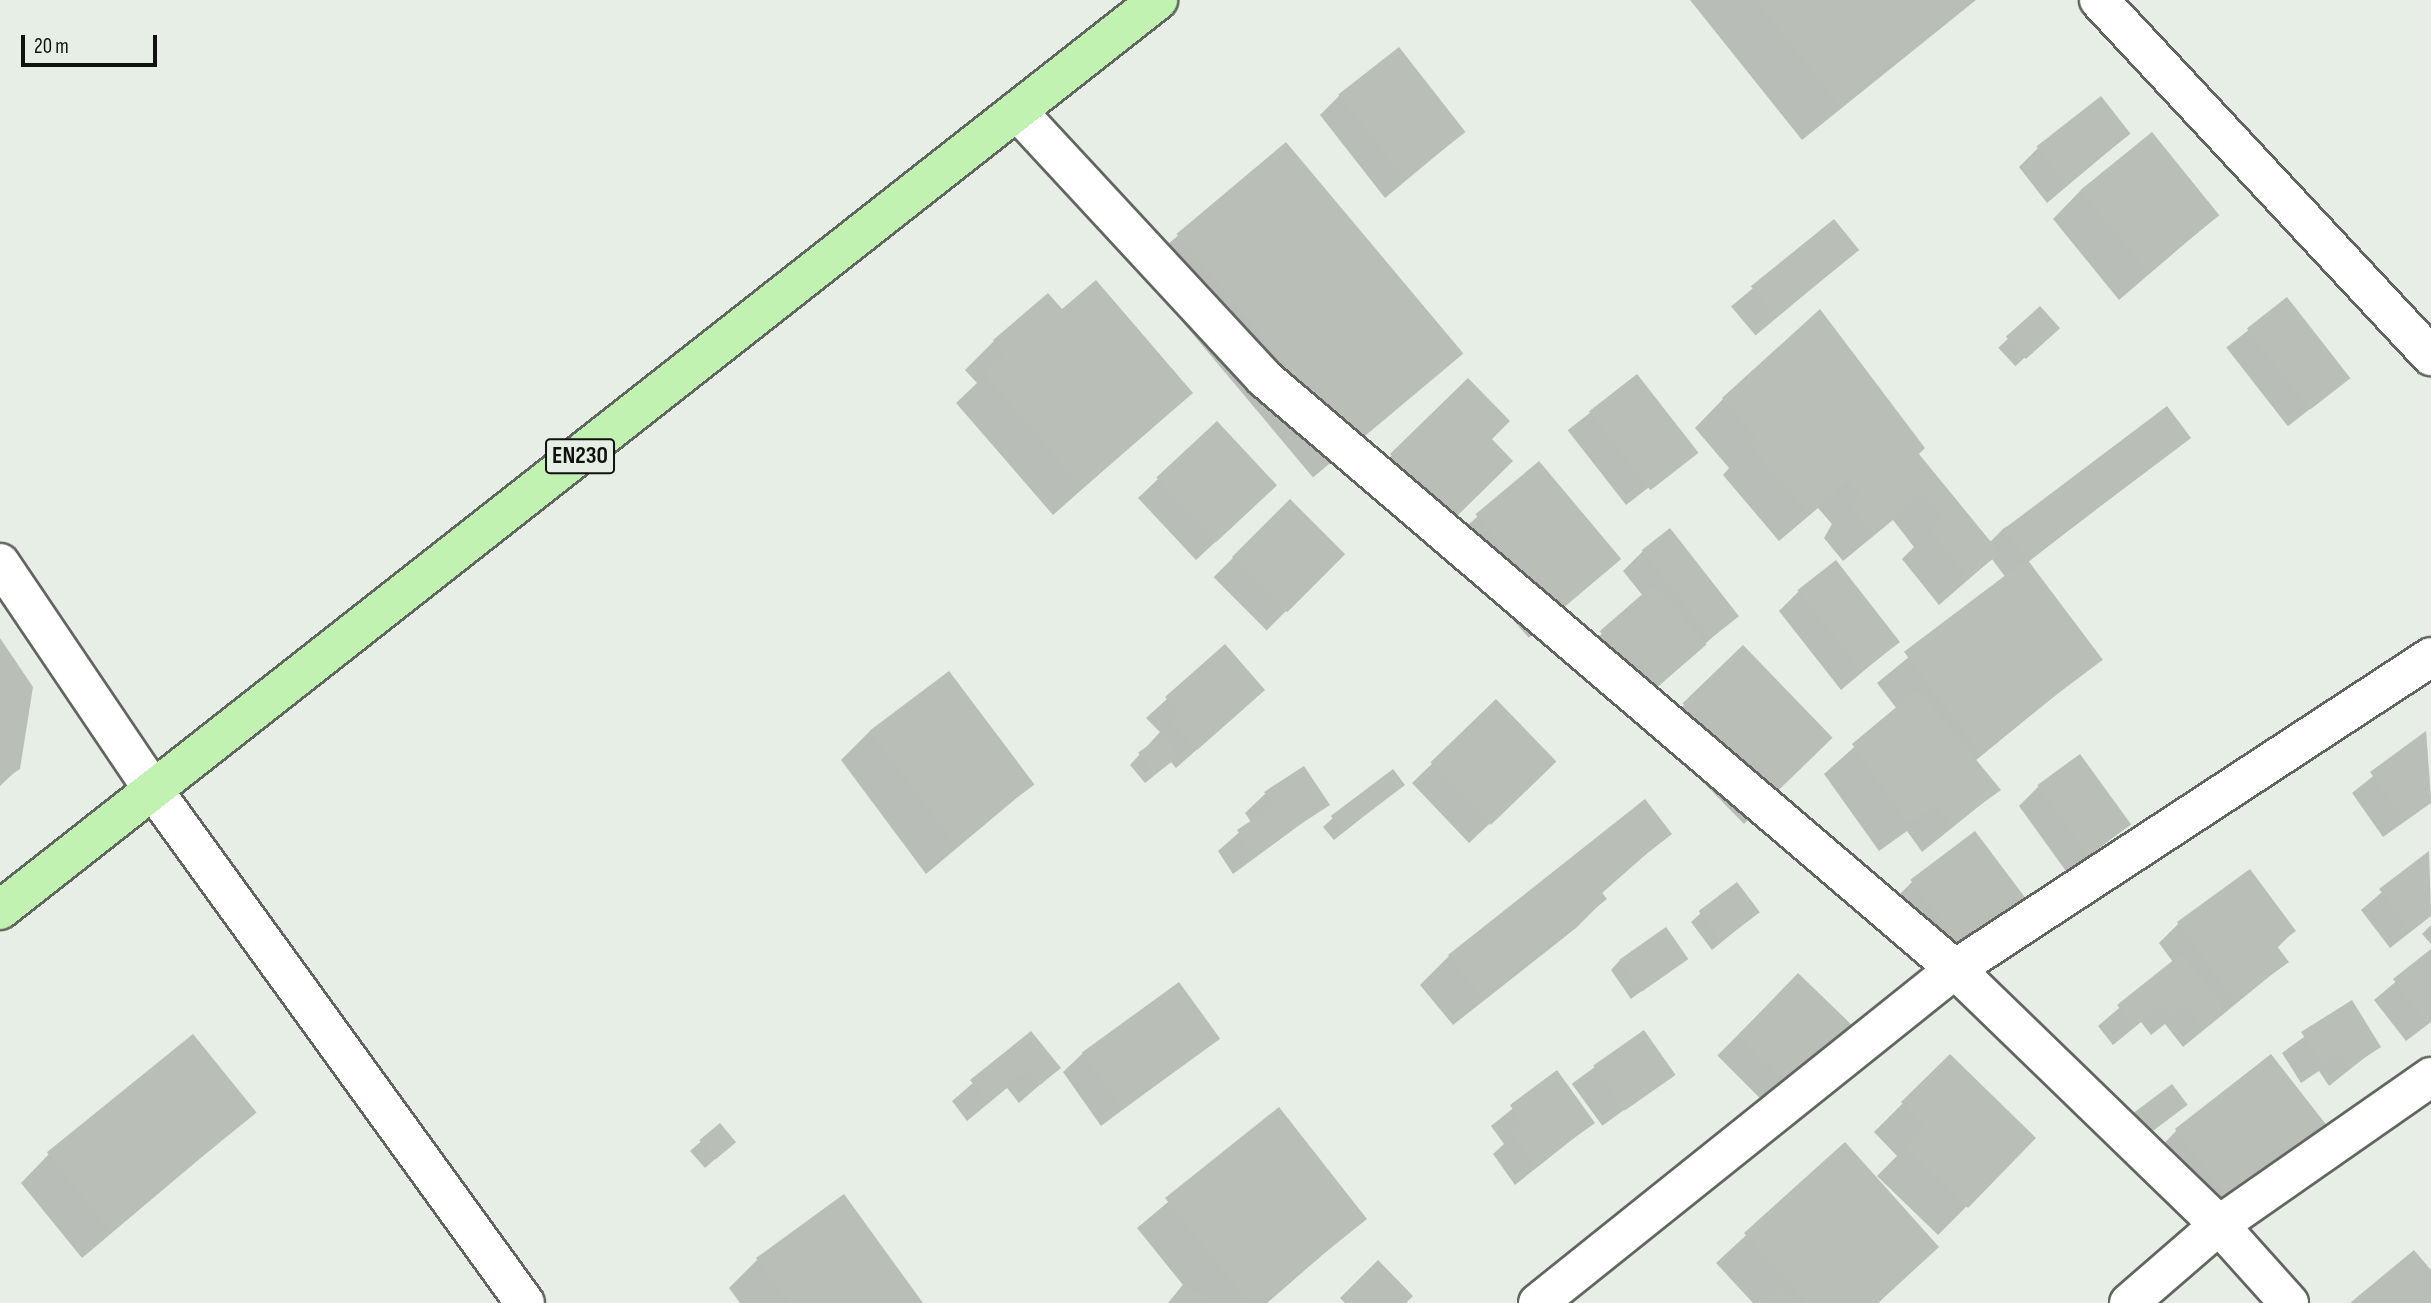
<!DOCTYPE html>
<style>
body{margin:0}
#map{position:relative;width:2431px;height:1303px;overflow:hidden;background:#e7eee5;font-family:"Sofia Sans Condensed",sans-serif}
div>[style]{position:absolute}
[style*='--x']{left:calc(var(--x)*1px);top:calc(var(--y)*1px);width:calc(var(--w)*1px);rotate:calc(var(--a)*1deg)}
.shadow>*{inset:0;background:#0003;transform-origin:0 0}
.building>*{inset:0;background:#b9bfb7;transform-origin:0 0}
.roads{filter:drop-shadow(2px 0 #616760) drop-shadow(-2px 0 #616760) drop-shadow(0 2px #616760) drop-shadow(0 -2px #616760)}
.minor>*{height:38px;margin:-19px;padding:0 19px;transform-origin:19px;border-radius:19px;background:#fff}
.major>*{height:38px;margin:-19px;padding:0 19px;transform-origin:19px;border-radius:19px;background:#c1f2b2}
span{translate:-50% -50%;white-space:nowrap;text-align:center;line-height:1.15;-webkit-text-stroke:5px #e7eee5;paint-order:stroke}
.shield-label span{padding:2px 5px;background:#e7eee5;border:2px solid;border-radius:5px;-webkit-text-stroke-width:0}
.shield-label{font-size:24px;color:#10120f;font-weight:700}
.scale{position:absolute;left:21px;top:35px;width:136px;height:32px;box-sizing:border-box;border:4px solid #10120f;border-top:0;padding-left:9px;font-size:21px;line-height:24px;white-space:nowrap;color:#10120f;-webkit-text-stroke:5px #e7eee5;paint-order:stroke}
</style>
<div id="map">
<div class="shadow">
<div style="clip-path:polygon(1690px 0,1976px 0,1802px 140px)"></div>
<div style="clip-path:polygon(1340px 95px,1463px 133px,1385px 198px,1320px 115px)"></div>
<div style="clip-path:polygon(2129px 134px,2047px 203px,2019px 167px,2038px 148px)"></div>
<div style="left:1286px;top:145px;width:272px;height:193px;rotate:50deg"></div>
<div style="clip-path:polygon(2081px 190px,2217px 216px,2119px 300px,2053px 219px)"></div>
<div style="left:1833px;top:221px;width:38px;height:133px;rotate:50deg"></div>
<div style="left:2287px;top:300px;width:100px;height:77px;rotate:52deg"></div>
<div style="left:2040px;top:309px;width:25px;height:57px;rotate:47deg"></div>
<div style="clip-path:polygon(1062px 312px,1191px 393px,1053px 515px,956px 403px,977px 383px,965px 370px,994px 341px)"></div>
<div style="left:1637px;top:376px;width:95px;height:88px;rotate:52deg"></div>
<div style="clip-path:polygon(1468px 380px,1490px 439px,1433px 537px,1372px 475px)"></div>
<div style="clip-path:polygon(1723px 399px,1917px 454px,1990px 542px,2004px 528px,2188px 438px,2027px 563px,2100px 659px,1975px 761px,1999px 790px,1922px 852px,1907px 831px,1879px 851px,1824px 774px,1897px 709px,1877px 683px,2006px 578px,1992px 559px,1939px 605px,1902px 559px,1914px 547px,1893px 520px,1843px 561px,1824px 538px,1832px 524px,1818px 508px,1779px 541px,1723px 475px,1729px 468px,1695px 428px)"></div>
<div style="clip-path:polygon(1217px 423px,1255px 505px,1196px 560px,1138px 498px)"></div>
<div style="left:1538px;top:464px;width:125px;height:121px;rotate:49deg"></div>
<div style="left:1290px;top:501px;width:75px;height:108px;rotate:45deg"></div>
<div style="clip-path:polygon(1643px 551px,1736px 616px,1632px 710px,1582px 652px,1643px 596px,1623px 571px)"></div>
<div style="clip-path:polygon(1799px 591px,1898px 642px,1841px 690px,1779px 611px)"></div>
<div style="clip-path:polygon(0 641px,19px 768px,0 786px)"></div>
<div style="clip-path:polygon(1225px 646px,1243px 709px,1176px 768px,1171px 762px,1145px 783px,1130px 765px,1160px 732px,1146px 718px)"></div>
<div style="clip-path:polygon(1496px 702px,1534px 782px,1469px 843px,1412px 783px)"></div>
<div style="clip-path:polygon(1684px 705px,1802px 767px,1744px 824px,1656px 734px)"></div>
<div style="clip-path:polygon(870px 731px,1032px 785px,926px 874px,841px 760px)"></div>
<div style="clip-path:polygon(2426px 734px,2431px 803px,2383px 837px,2352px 793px)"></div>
<div style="clip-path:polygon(1304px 768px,1328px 804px,1233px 874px,1218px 851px,1251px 822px,1245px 813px,1265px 794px)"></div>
<div style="clip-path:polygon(1403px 785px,1334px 840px,1323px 827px,1333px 818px)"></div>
<div style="clip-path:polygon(2038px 787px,2129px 824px,2068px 874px,2019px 806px)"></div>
<div style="clip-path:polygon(1669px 834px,1601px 894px,1605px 899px,1576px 928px,1453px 1025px,1420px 985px,1449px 956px)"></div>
<div style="clip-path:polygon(2428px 853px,2431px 916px,2390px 948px,2361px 910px)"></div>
<div style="clip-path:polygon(1913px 881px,2027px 903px,1946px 971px,1893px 901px)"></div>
<div style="clip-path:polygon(1758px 912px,1712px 950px,1691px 922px,1701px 913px)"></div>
<div style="clip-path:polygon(2179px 923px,2294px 931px,2277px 948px,2287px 962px,2183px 1047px,2165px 1024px,2151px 1035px,2141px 1022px,2113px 1045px,2098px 1026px,2173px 962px,2159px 943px)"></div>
<div style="clip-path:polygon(2431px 925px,2431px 944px,2422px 934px)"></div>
<div style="clip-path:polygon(2431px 952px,2431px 1022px,2406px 1041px,2374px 1000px)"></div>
<div style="clip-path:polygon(1686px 958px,1631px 999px,1611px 970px,1620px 960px)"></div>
<div style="left:1798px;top:975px;width:75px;height:114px;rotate:45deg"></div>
<div style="clip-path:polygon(2351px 1003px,2378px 1047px,2329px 1086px,2319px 1071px,2301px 1083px,2282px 1053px)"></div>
<div style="left:1643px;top:1032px;width:52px;height:88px;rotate:54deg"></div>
<div style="clip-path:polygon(1031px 1033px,1059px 1068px,1019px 1103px,1007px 1088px,967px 1121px,952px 1101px)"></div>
<div style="clip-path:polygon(1217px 1039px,1101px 1126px,1063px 1072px,1083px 1053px)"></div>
<div style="clip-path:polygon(1950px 1056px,2034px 1139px,1938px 1235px,1877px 1176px,1897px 1156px,1874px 1132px)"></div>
<div style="clip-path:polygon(1557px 1073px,1593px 1123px,1515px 1185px,1493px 1154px,1504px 1144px,1491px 1126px)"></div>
<div style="clip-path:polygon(1278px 1110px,1365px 1218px,1267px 1303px,1168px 1303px,1183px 1285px,1137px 1228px)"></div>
<div style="clip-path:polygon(254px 1113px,82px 1258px,21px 1183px,49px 1154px)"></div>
<div style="clip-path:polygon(720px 1125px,724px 1151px,705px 1168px,690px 1151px)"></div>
<div style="clip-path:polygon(2176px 1131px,2301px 1160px,2207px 1235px,2148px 1160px)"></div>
<div style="clip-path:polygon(1844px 1145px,1937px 1247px,1878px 1303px,1753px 1303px,1716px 1263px)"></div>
<div style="clip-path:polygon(758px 1259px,921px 1303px,740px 1303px,729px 1288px)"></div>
</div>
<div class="building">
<div style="clip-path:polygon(1756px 0,1970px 0,1839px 105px)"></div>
<div style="left:1399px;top:47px;width:108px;height:77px;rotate:52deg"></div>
<div style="left:2101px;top:96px;width:48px;height:82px;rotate:52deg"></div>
<div style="left:2152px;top:132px;width:107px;height:92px;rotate:51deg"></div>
<div style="left:1286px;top:142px;width:276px;height:143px;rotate:50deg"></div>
<div style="left:1834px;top:219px;width:40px;height:107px;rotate:51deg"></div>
<div style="clip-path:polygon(1096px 280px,1193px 393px,1083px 488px,984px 373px,1005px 354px,993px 340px,1048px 293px,1062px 309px)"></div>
<div style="left:2287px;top:297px;width:103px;height:51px;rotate:52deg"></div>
<div style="left:2040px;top:306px;width:30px;height:46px;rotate:48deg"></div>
<div style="clip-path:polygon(1820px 309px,1925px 448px,1919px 454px,2000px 553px,1969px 578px,1929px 529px,1943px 518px,1923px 493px,1873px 533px,1851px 508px,1860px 494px,1848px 481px,1809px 514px,1750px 445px,1757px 439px,1722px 398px)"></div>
<div style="left:1637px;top:374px;width:100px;height:61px;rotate:52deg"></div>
<div style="clip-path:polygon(1468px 378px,1510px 421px,1492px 439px,1513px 461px,1454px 519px,1390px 454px)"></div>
<div style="left:2167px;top:406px;width:40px;height:204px;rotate:53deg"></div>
<div style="left:1217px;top:421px;width:88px;height:83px;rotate:47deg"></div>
<div style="left:1539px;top:461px;width:128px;height:83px;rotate:50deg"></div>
<div style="left:1290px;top:499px;width:78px;height:82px;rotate:45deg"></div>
<div style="left:1670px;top:528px;width:112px;height:36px;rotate:52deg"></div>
<div style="left:2027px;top:559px;width:126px;height:154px;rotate:53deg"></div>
<div style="left:1836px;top:560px;width:104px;height:49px;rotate:52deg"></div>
<div style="left:1654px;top:584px;width:80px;height:72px;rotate:49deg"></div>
<div style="clip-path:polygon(0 638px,33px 687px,20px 769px,0 782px)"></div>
<div style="clip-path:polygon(1225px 644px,1265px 690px,1197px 750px,1170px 720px,1179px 712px,1165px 697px)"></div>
<div style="left:1743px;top:645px;width:129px;height:84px;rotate:46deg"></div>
<div style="left:949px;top:671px;width:142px;height:99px;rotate:53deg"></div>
<div style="clip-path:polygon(1918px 689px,2001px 790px,1952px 825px,1936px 804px,1909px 824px,1852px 744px)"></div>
<div style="left:1496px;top:699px;width:87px;height:91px;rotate:46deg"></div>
<div style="clip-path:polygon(2426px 731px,2431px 799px,2404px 819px,2370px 772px)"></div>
<div style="left:1164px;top:734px;width:27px;height:32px;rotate:54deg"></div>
<div style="left:2080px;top:754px;width:87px;height:53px;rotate:54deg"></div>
<div style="clip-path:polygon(1304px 766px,1330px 805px,1253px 855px,1237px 830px,1273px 806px,1264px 792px)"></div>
<div style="left:1393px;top:769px;width:20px;height:78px;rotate:53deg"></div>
<div style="clip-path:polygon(1645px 799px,1672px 834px,1600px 890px,1607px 899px,1482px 998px,1448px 955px)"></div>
<div style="left:1975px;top:831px;width:91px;height:81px;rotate:53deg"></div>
<div style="clip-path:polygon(2429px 851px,2431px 914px,2411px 930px,2379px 889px)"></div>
<div style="clip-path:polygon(2250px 869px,2296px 931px,2276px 945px,2289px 962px,2235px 1001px,2177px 922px)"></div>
<div style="left:1737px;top:882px;width:38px;height:48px;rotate:53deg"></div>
<div style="left:1666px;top:927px;width:39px;height:57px;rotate:55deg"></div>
<div style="clip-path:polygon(2431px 949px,2431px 1020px,2427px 1023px,2393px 979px)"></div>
<div style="clip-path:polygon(2181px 954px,2227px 1011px,2204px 1029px,2186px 1006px,2172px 1016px,2161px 1003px,2134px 1026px,2117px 1005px)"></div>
<div style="left:1798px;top:973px;width:78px;height:87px;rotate:44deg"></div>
<div style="left:1179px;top:982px;width:70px;height:120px;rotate:54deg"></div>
<div style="clip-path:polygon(2352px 1000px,2381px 1047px,2349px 1068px,2340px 1053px,2322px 1065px,2301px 1032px)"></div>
<div style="left:1644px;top:1030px;width:55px;height:62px;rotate:55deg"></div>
<div style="clip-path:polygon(1031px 1031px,1061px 1068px,1040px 1085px,1028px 1070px,988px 1102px,970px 1080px)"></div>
<div style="left:193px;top:1034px;width:101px;height:188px;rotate:51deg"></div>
<div style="clip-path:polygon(1950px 1054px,2036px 1138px,1968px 1208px,1904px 1146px,1924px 1126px,1901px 1102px)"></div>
<div style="left:2271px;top:1054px;width:98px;height:122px;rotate:52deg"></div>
<div style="clip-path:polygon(1557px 1070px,1595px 1123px,1535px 1166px,1511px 1133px,1523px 1124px,1510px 1105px)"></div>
<div style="left:2172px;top:1084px;width:26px;height:64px;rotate:53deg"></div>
<div style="clip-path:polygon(1279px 1107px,1367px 1219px,1262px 1303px,1249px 1303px,1165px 1198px)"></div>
<div style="left:720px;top:1123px;width:25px;height:27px;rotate:50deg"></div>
<div style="clip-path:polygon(1845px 1142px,1939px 1247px,1878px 1303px,1808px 1303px,1744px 1233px)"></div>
<div style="clip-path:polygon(844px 1194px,923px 1303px,790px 1303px,756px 1258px)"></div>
<div style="clip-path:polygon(2414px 1250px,2431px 1270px,2431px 1303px,2350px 1303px)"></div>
<div style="clip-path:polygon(1378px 1260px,1413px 1296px,1406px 1303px,1345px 1303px,1340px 1298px)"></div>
<div style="clip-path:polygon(1184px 1283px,1212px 1303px,1169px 1303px)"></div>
<div style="clip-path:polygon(1781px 1287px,1795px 1303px,1763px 1303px)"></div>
</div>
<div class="roads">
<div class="minor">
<div style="--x:2099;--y:0;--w:487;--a:47"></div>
<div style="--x:1017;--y:111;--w:364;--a:47.2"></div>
<div style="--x:1264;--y:378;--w:909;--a:40.54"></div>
<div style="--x:1955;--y:969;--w:368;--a:44.1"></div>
<div style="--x:2219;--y:1225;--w:105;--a:48.1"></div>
<div style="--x:0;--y:563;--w:275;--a:56"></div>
<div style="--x:154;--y:791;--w:632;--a:54.07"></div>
<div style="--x:1538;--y:1303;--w:534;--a:-38.69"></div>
<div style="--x:1955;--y:969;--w:569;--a:-33.24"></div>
<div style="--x:2129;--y:1303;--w:119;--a:-40.9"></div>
<div style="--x:2219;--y:1225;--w:259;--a:-34.9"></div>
</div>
<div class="major">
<div style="--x:0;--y:910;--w:1473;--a:-38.16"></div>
</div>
</div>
<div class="shield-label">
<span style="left:580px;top:456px">EN230</span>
</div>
<div class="scale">20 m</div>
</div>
